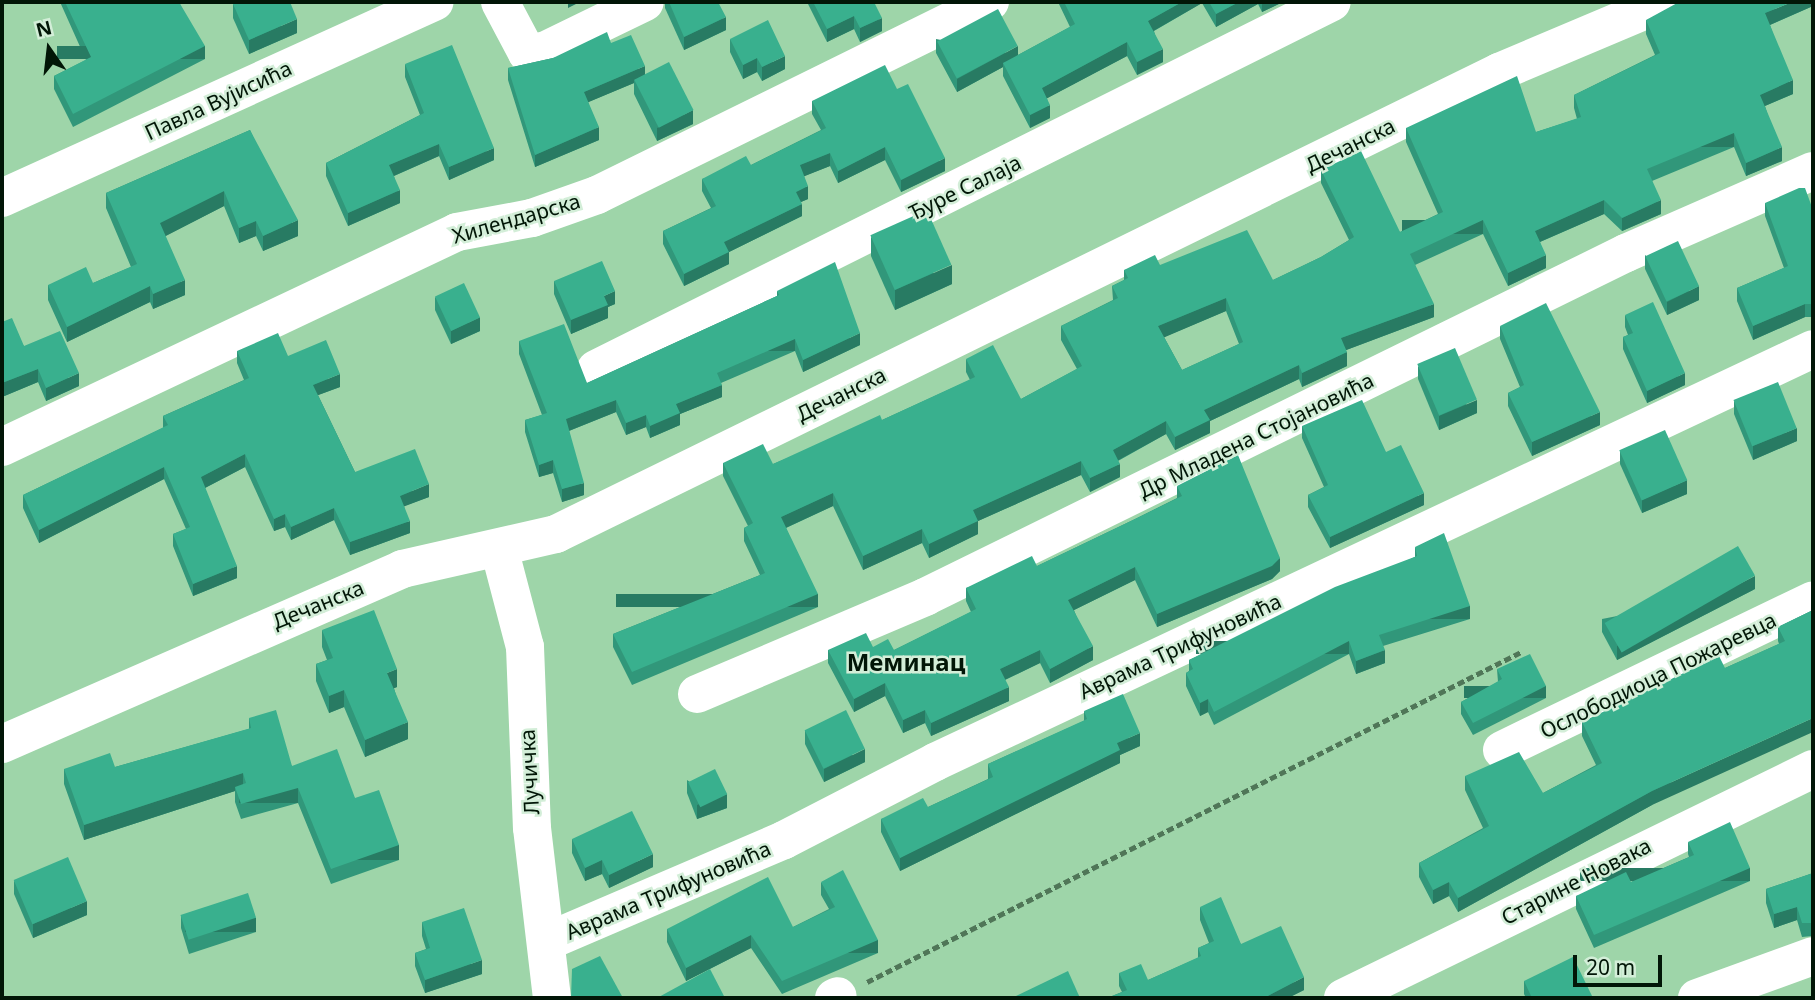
<!DOCTYPE html>
<meta charset="utf-8">
<style>
body{margin:0}
#map{position:relative;width:1815px;height:1000px;overflow:hidden;background:#9ed5a9;font-family:"Noto Sans",sans-serif}
div>[style]{position:absolute}
[style*='--x']{left:calc(var(--x)*1px);top:calc(var(--y)*1px);width:calc(var(--w)*1px);rotate:calc(var(--a)*1deg)}
.path>*{height:4.5px;margin-top:-2.25px;transform-origin:0;background:repeating-linear-gradient(90deg,#507658 0 7px,transparent 0 10.5px)}
.minor>*{height:38px;margin:-19px;padding:0 19px;transform-origin:19px;border-radius:19px;background:#fff}
.wall>*{inset:0;background:#31977a}
.shaded-wall>*{inset:0;background:#287b63;transform-origin:0 0}
.building>*{inset:0;background:#39b08e;transform-origin:0 0}
span{translate:-50% -50%;white-space:nowrap;text-align:center;line-height:1.15;-webkit-text-stroke:5px #d3eed8;paint-order:stroke}
.street-label{font-size:21px;color:#021607}
.quarter-label{font-size:24px;color:#021607;font-weight:700}
.frame{position:absolute;inset:0;border:4px solid #021607;pointer-events:none}
.north{position:absolute;left:14px;top:14px;width:70px;height:70px;-webkit-text-stroke:5px #d3eed8;paint-order:stroke;rotate:346deg;font-size:19px;font-weight:700;line-height:28px;text-align:center;color:#021607}
.north::after{content:'';display:block;margin:auto;width:24px;height:32px;background:#021607;clip-path:polygon(50% 0,100% 100%,50% 72%,0 100%)}
.scale{position:absolute;left:1573px;top:955px;width:89px;height:32px;box-sizing:border-box;border:4px solid #021607;border-top:0;padding-left:9px;font-size:21px;line-height:24px;white-space:nowrap;color:#021607;-webkit-text-stroke:5px #d3eed8;paint-order:stroke}
</style>
<div id="map">
<div class="path">
<div style="--x:867;--y:982;--w:733;--a:-26.77"></div>
</div>
<div class="minor">
<div style="--x:500;--y:2;--w:58;--a:62.1"></div>
<div style="--x:527;--y:53;--w:17;--a:-7"></div>
<div style="--x:544;--y:51;--w:112;--a:-25.9"></div>
<div style="--x:2;--y:198;--w:475;--a:-24.4"></div>
<div style="--x:596;--y:369;--w:822;--a:-26.5"></div>
<div style="--x:2;--y:447;--w:503;--a:-25.29"></div>
<div style="--x:457;--y:232;--w:76;--a:-10.6"></div>
<div style="--x:532;--y:218;--w:69;--a:-19.5"></div>
<div style="--x:597;--y:195;--w:438;--a:-26.2"></div>
<div style="--x:499;--y:548;--w:102;--a:75.3"></div>
<div style="--x:525;--y:647;--w:181;--a:87.8"></div>
<div style="--x:532;--y:828;--w:171;--a:83.3"></div>
<div style="--x:697;--y:694;--w:248;--a:-23"></div>
<div style="--x:925;--y:597;--w:781;--a:-26.14"></div>
<div style="--x:1626;--y:253;--w:204;--a:-23.7"></div>
<div style="--x:2;--y:744;--w:437;--a:-23.6"></div>
<div style="--x:402;--y:569;--w:158;--a:-12.8"></div>
<div style="--x:556;--y:534;--w:1050;--a:-26.1"></div>
<div style="--x:1499;--y:72;--w:180;--a:-22.9"></div>
<div style="--x:1502;--y:750;--w:345;--a:-25.7"></div>
<div style="--x:546;--y:942;--w:259;--a:-23.2"></div>
<div style="--x:784;--y:840;--w:170;--a:-27.3"></div>
<div style="--x:935;--y:762;--w:970;--a:-25.19"></div>
<div style="--x:834;--y:998;--w:4;--a:-27"></div>
<div style="--x:1343;--y:998;--w:523;--a:-25.98"></div>
<div style="--x:1697;--y:998;--w:123;--a:-19.9"></div>
</div>
<div class="wall">
<div style="clip-path:polygon(60px 2px,179px 2px,205px 59px,73px 127px,54px 89px,54px 76px,86px 60px)"></div>
<div style="clip-path:polygon(665px 2px,718px 2px,726px 30px,684px 50px,665px 8px)"></div>
<div style="clip-path:polygon(807px 2px,874px 2px,882px 31px,860px 42px,854px 29px,827px 42px)"></div>
<div style="clip-path:polygon(1058px 2px,1283px 2px,1262px 12px,1258px 4px,1216px 27px,1202px 3px,1154px 31px,1163px 62px,1137px 75px,1127px 56px,1047px 98px,1050px 118px,1030px 128px,1003px 76px,1003px 67px,957px 92px,936px 53px,936px 39px,1018px 55px,1070px 27px)"></div>
<div style="clip-path:polygon(233px 4px,297px 33px,249px 54px,233px 18px)"></div>
<div style="clip-path:polygon(evenodd,1813px 6px,1770px 25px,1793px 94px,1765px 106px,1782px 161px,1746px 176px,1734px 147px,1652px 181px,1661px 214px,1622px 231px,1604px 214px,1540px 242px,1546px 268px,1508px 286px,1483px 234px,1415px 265px,1434px 317px,1346px 350px,1347px 366px,1302px 387px,1299px 379px,1210px 421px,1210px 433px,1175px 450px,1166px 434px,1118px 461px,1120px 477px,1090px 492px,1081px 475px,978px 521px,978px 534px,929px 558px,922px 543px,863px 570px,833px 506px,786px 528px,818px 607px,632px 685px,613px 647px,613px 634px,760px 575px,744px 541px,744px 528px,748px 526px,723px 476px,723px 463px,773px 464px,882px 420px,970px 380px,966px 372px,966px 359px,1021px 399px,1077px 369px,1061px 340px,1061px 326px,1113px 300px,1112px 286px,1124px 280px,1124px 270px,1160px 265px,1273px 280px,1321px 257px,1349px 240px,1321px 183px,1321px 170px,1400px 232px,1438px 214px,1406px 142px,1406px 128px,1536px 132px,1577px 119px,1574px 108px,1574px 95px,1655px 55px,1646px 34px,1646px 20px,1813px 6px,1226px 311px,1239px 344px,1182px 370px,1164px 337px,1226px 311px)"></div>
<div style="clip-path:polygon(730px 39px,785px 69px,762px 81px,757px 72px,743px 79px,730px 52px)"></div>
<div style="clip-path:polygon(611px 43px,645px 75px,693px 124px,657px 141px,634px 94px,634px 83px,588px 102px,599px 140px,535px 167px,508px 80px,508px 68px,553px 58px)"></div>
<div style="clip-path:polygon(405px 64px,494px 160px,449px 180px,439px 156px,394px 176px,400px 203px,348px 226px,326px 176px,326px 163px,420px 115px,405px 77px)"></div>
<div style="clip-path:polygon(897px 89px,945px 171px,901px 192px,885px 160px,838px 183px,830px 166px,804px 176px,808px 199px,801px 202px,802px 216px,729px 252px,729px 264px,684px 286px,663px 244px,663px 231px,711px 208px,702px 191px,702px 179px,751px 165px,821px 130px,812px 114px,812px 101px)"></div>
<div style="clip-path:polygon(250px 130px,298px 236px,263px 251px,256px 236px,239px 243px,224px 206px,165px 236px,185px 295px,153px 309px,150px 302px,67px 342px,48px 300px,48px 285px,93px 283px,131px 267px,106px 208px,106px 193px)"></div>
<div style="clip-path:polygon(1765px 203px,1813px 210px,1813px 317px,1805px 317px,1753px 340px,1737px 301px,1737px 288px,1784px 268px,1765px 216px)"></div>
<div style="clip-path:polygon(871px 237px,952px 284px,895px 310px,871px 256px)"></div>
<div style="clip-path:polygon(1645px 255px,1699px 300px,1667px 315px,1645px 269px)"></div>
<div style="clip-path:polygon(554px 281px,615px 304px,608px 307px,608px 318px,571px 334px,554px 294px)"></div>
<div style="clip-path:polygon(777px 291px,860px 345px,803px 372px,795px 351px,721px 383px,722px 397px,680px 414px,680px 425px,650px 438px,646px 427px,626px 435px,616px 412px,569px 431px,584px 495px,562px 502px,553px 473px,539px 477px,525px 432px,525px 420px,542px 415px,519px 354px,519px 341px,587px 383px,777px 296px)"></div>
<div style="clip-path:polygon(435px 297px,480px 331px,451px 344px,435px 310px)"></div>
<div style="clip-path:polygon(1625px 315px,1685px 385px,1647px 403px,1623px 349px,1623px 337px,1628px 335px,1625px 327px)"></div>
<div style="clip-path:polygon(2px 322px,24px 346px,79px 386px,46px 401px,38px 382px,2px 397px)"></div>
<div style="clip-path:polygon(1500px 326px,1600px 425px,1532px 456px,1508px 406px,1508px 393px,1520px 387px,1500px 339px)"></div>
<div style="clip-path:polygon(237px 351px,288px 356px,340px 387px,318px 395px,355px 472px,429px 497px,404px 506px,410px 533px,350px 555px,334px 520px,291px 540px,285px 527px,274px 531px,245px 467px,205px 488px,237px 578px,193px 596px,173px 546px,173px 534px,186px 529px,164px 479px,39px 543px,23px 508px,23px 495px,163px 428px,163px 416px,244px 380px,237px 363px)"></div>
<div style="clip-path:polygon(1418px 366px,1477px 413px,1439px 430px,1418px 379px)"></div>
<div style="clip-path:polygon(1734px 401px,1797px 441px,1753px 460px,1734px 414px)"></div>
<div style="clip-path:polygon(1302px 426px,1386px 452px,1424px 505px,1330px 548px,1308px 507px,1308px 495px,1324px 487px,1302px 438px)"></div>
<div style="clip-path:polygon(1620px 451px,1687px 494px,1642px 513px,1620px 464px)"></div>
<div style="clip-path:polygon(1177px 486px,1280px 571px,1272px 579px,1157px 627px,1135px 580px,1074px 610px,1093px 660px,1050px 683px,1040px 663px,1005px 680px,1009px 701px,931px 736px,925px 723px,903px 733px,885px 696px,854px 712px,828px 663px,828px 650px,873px 647px,894px 650px,971px 612px,966px 601px,966px 588px,1037px 566px,1133px 520px,1177px 498px)"></div>
<div style="clip-path:polygon(1415px 547px,1470px 619px,1383px 646px,1385px 663px,1356px 674px,1349px 654px,1214px 725px,1208px 712px,1200px 716px,1186px 686px,1186px 673px,1189px 671px,1189px 660px,1415px 557px)"></div>
<div style="clip-path:polygon(1755px 589px,1617px 660px,1602px 632px,1602px 619px)"></div>
<div style="clip-path:polygon(1813px 610px,1652px 805px,1458px 912px,1449px 896px,1433px 904px,1419px 877px,1419px 863px,1483px 828px,1465px 790px,1465px 776px,1543px 793px,1596px 765px,1582px 736px,1582px 722px,1725px 668px,1779px 644px,1778px 641px,1778px 627px)"></div>
<div style="clip-path:polygon(322px 630px,397px 687px,394px 688px,408px 739px,365px 757px,344px 707px,329px 713px,316px 681px,316px 664px,327px 660px,322px 647px)"></div>
<div style="clip-path:polygon(1497px 669px,1546px 698px,1473px 735px,1461px 714px,1461px 702px,1498px 682px)"></div>
<div style="clip-path:polygon(1084px 711px,1140px 746px,1120px 755px,1120px 763px,900px 871px,881px 832px,881px 819px,928px 807px,988px 779px,988px 764px,1084px 721px)"></div>
<div style="clip-path:polygon(249px 718px,292px 766px,355px 798px,399px 860px,331px 884px,298px 803px,241px 819px,235px 802px,235px 791px,84px 840px,64px 784px,64px 769px,115px 767px,249px 729px)"></div>
<div style="clip-path:polygon(805px 730px,865px 762px,824px 782px,805px 744px)"></div>
<div style="clip-path:polygon(687px 780px,727px 808px,697px 819px,687px 793px)"></div>
<div style="clip-path:polygon(572px 839px,653px 867px,609px 888px,602px 874px,585px 881px,572px 853px)"></div>
<div style="clip-path:polygon(1688px 842px,1750px 881px,1594px 948px,1576px 909px,1576px 896px,1631px 882px,1689px 857px,1688px 854px)"></div>
<div style="clip-path:polygon(1813px 873px,1813px 936px,1802px 937px,1797px 920px,1774px 928px,1766px 903px,1766px 889px)"></div>
<div style="clip-path:polygon(14px 881px,87px 915px,33px 938px,14px 894px)"></div>
<div style="clip-path:polygon(821px 882px,878px 953px,782px 994px,751px 948px,686px 981px,667px 942px,667px 929px,793px 927px,829px 909px,821px 895px)"></div>
<div style="clip-path:polygon(1200px 907px,1241px 944px,1304px 990px,1288px 998px,1107px 998px,1122px 992px,1119px 986px,1119px 973px,1148px 980px,1198px 958px,1198px 948px,1209px 943px,1200px 920px)"></div>
<div style="clip-path:polygon(181px 915px,256px 932px,189px 954px,181px 928px)"></div>
<div style="clip-path:polygon(422px 922px,482px 974px,425px 993px,415px 966px,415px 953px,426px 949px,422px 936px)"></div>
<div style="clip-path:polygon(1524px 981px,1593px 998px,1526px 998px,1524px 994px)"></div>
</div>
<div class="shaded-wall">
<div style="clip-path:polygon(568px 2px,580px 2px,568px 8px)"></div>
<div style="clip-path:polygon(1182px 2px,1202px 2px,1202px 3px,1148px 34px,1148px 21px)"></div>
<div style="clip-path:polygon(1239px 2px,1258px 2px,1258px 4px,1216px 27px,1216px 14px)"></div>
<div style="clip-path:polygon(1262px 2px,1283px 2px,1262px 12px)"></div>
<div style="clip-path:polygon(1792px 2px,1813px 2px,1813px 6px,1765px 27px,1765px 13px)"></div>
<div style="clip-path:polygon(854px 16px,854px 29px,827px 42px,827px 29px)"></div>
<div style="clip-path:polygon(726px 17px,726px 30px,684px 50px,684px 37px)"></div>
<div style="clip-path:polygon(882px 18px,882px 31px,860px 42px,860px 28px)"></div>
<div style="clip-path:polygon(297px 19px,297px 33px,249px 54px,249px 40px)"></div>
<div style="clip-path:polygon(1127px 42px,1127px 56px,1042px 101px,1042px 88px)"></div>
<div style="left:205px;top:46px;width:13px;height:148px;rotate:90deg"></div>
<div style="clip-path:polygon(1018px 46px,1018px 59px,1003px 63px,1003px 67px,957px 92px,957px 79px)"></div>
<div style="clip-path:polygon(1163px 49px,1163px 62px,1137px 75px,1137px 62px)"></div>
<div style="clip-path:polygon(785px 56px,785px 69px,762px 81px,762px 67px)"></div>
<div style="clip-path:polygon(757px 58px,757px 72px,743px 79px,743px 65px)"></div>
<div style="clip-path:polygon(645px 66px,645px 78px,634px 80px,634px 83px,584px 104px,584px 92px)"></div>
<div style="clip-path:polygon(1793px 80px,1793px 94px,1760px 108px,1760px 95px)"></div>
<div style="clip-path:polygon(1050px 105px,1050px 118px,1030px 128px,1030px 115px)"></div>
<div style="clip-path:polygon(693px 110px,693px 124px,657px 141px,657px 128px)"></div>
<div style="clip-path:polygon(599px 127px,599px 140px,535px 167px,535px 155px)"></div>
<div style="left:1734px;top:133px;width:14px;height:94px;rotate:90deg"></div>
<div style="clip-path:polygon(439px 144px,439px 156px,389px 178px,389px 165px)"></div>
<div style="clip-path:polygon(885px 147px,885px 160px,838px 183px,838px 171px)"></div>
<div style="clip-path:polygon(1782px 147px,1782px 161px,1746px 176px,1746px 163px)"></div>
<div style="clip-path:polygon(494px 148px,494px 160px,449px 180px,449px 167px)"></div>
<div style="clip-path:polygon(830px 153px,830px 166px,800px 178px,800px 165px)"></div>
<div style="clip-path:polygon(945px 158px,945px 171px,901px 192px,901px 180px)"></div>
<div style="clip-path:polygon(808px 186px,808px 199px,796px 204px,796px 192px)"></div>
<div style="clip-path:polygon(400px 190px,400px 203px,348px 226px,348px 213px)"></div>
<div style="clip-path:polygon(224px 191px,224px 206px,160px 239px,160px 223px)"></div>
<div style="clip-path:polygon(1604px 200px,1604px 214px,1535px 244px,1535px 231px)"></div>
<div style="clip-path:polygon(1661px 200px,1661px 214px,1622px 231px,1622px 218px)"></div>
<div style="clip-path:polygon(802px 204px,802px 216px,729px 252px,729px 264px,684px 286px,684px 274px,724px 242px)"></div>
<div style="clip-path:polygon(298px 220px,298px 236px,263px 251px,263px 236px)"></div>
<div style="left:1483px;top:220px;width:14px;height:81px;rotate:90deg"></div>
<div style="clip-path:polygon(256px 221px,256px 236px,239px 243px,239px 228px)"></div>
<div style="clip-path:polygon(1546px 255px,1546px 268px,1508px 286px,1508px 273px)"></div>
<div style="clip-path:polygon(952px 265px,952px 284px,895px 310px,895px 290px)"></div>
<div style="clip-path:polygon(185px 280px,185px 295px,153px 309px,153px 294px)"></div>
<div style="clip-path:polygon(150px 286px,150px 302px,67px 342px,67px 327px)"></div>
<div style="clip-path:polygon(1699px 286px,1699px 300px,1667px 315px,1667px 302px)"></div>
<div style="clip-path:polygon(615px 291px,615px 304px,608px 307px,608px 318px,571px 334px,571px 320px,604px 296px)"></div>
<div style="clip-path:polygon(1226px 298px,1226px 311px,1158px 340px,1158px 326px)"></div>
<div style="clip-path:polygon(1434px 304px,1434px 317px,1341px 352px,1341px 338px)"></div>
<div style="clip-path:polygon(1805px 304px,1805px 317px,1753px 340px,1753px 326px)"></div>
<div style="clip-path:polygon(480px 317px,480px 331px,451px 344px,451px 331px)"></div>
<div style="clip-path:polygon(860px 333px,860px 345px,803px 372px,803px 360px)"></div>
<div style="left:795px;top:339px;width:12px;height:85px;rotate:90deg"></div>
<div style="clip-path:polygon(1347px 352px,1347px 366px,1302px 387px,1302px 373px)"></div>
<div style="clip-path:polygon(1299px 365px,1299px 379px,1210px 421px,1210px 433px,1175px 450px,1175px 437px,1204px 410px)"></div>
<div style="clip-path:polygon(38px 369px,38px 382px,2px 397px,2px 383px)"></div>
<div style="clip-path:polygon(79px 373px,79px 386px,46px 401px,46px 388px)"></div>
<div style="clip-path:polygon(1685px 373px,1685px 385px,1647px 403px,1647px 391px)"></div>
<div style="clip-path:polygon(340px 374px,340px 387px,313px 397px,313px 385px)"></div>
<div style="clip-path:polygon(722px 385px,722px 397px,680px 414px,680px 425px,650px 438px,650px 426px,676px 404px)"></div>
<div style="clip-path:polygon(616px 400px,616px 412px,566px 432px,566px 419px)"></div>
<div style="clip-path:polygon(1477px 400px,1477px 413px,1439px 430px,1439px 416px)"></div>
<div style="clip-path:polygon(1600px 412px,1600px 425px,1532px 456px,1532px 442px)"></div>
<div style="clip-path:polygon(646px 415px,646px 427px,626px 435px,626px 423px)"></div>
<div style="clip-path:polygon(1166px 421px,1166px 434px,1113px 463px,1113px 450px)"></div>
<div style="clip-path:polygon(1797px 428px,1797px 441px,1753px 460px,1753px 446px)"></div>
<div style="clip-path:polygon(245px 454px,245px 467px,201px 490px,201px 477px)"></div>
<div style="clip-path:polygon(553px 460px,553px 473px,539px 477px,539px 465px)"></div>
<div style="clip-path:polygon(1081px 461px,1081px 475px,978px 521px,978px 534px,929px 558px,929px 544px,973px 510px)"></div>
<div style="clip-path:polygon(1120px 464px,1120px 477px,1090px 492px,1090px 478px)"></div>
<div style="clip-path:polygon(164px 467px,164px 479px,39px 543px,39px 530px)"></div>
<div style="clip-path:polygon(1687px 480px,1687px 494px,1642px 513px,1642px 500px)"></div>
<div style="clip-path:polygon(584px 483px,584px 495px,562px 502px,562px 489px)"></div>
<div style="clip-path:polygon(429px 484px,429px 497px,400px 508px,400px 496px)"></div>
<div style="clip-path:polygon(833px 493px,833px 506px,781px 530px,781px 517px)"></div>
<div style="clip-path:polygon(1424px 493px,1424px 505px,1330px 548px,1330px 537px)"></div>
<div style="clip-path:polygon(334px 508px,334px 520px,291px 540px,291px 527px)"></div>
<div style="clip-path:polygon(285px 514px,285px 527px,274px 531px,274px 519px)"></div>
<div style="clip-path:polygon(410px 521px,410px 533px,350px 555px,350px 542px)"></div>
<div style="clip-path:polygon(922px 529px,922px 543px,863px 570px,863px 556px)"></div>
<div style="clip-path:polygon(1280px 558px,1280px 571px,1272px 579px,1157px 627px,1157px 614px)"></div>
<div style="clip-path:polygon(237px 566px,237px 578px,193px 596px,193px 584px)"></div>
<div style="clip-path:polygon(1135px 567px,1135px 580px,1068px 613px,1068px 600px)"></div>
<div style="clip-path:polygon(1755px 576px,1755px 589px,1617px 660px,1617px 646px)"></div>
<div style="left:818px;top:594px;width:13px;height:202px;rotate:90deg"></div>
<div style="left:1470px;top:606px;width:13px;height:96px;rotate:90deg"></div>
<div style="left:1349px;top:641px;width:13px;height:153px;rotate:90deg"></div>
<div style="clip-path:polygon(1093px 646px,1093px 660px,1050px 683px,1050px 669px)"></div>
<div style="clip-path:polygon(1040px 650px,1040px 663px,1000px 682px,1000px 669px)"></div>
<div style="clip-path:polygon(1385px 650px,1385px 663px,1356px 674px,1356px 661px)"></div>
<div style="clip-path:polygon(397px 669px,397px 687px,387px 691px,387px 673px)"></div>
<div style="clip-path:polygon(885px 683px,885px 696px,854px 712px,854px 699px)"></div>
<div style="left:1546px;top:686px;width:12px;height:82px;rotate:90deg"></div>
<div style="clip-path:polygon(1009px 687px,1009px 701px,931px 736px,931px 723px)"></div>
<div style="clip-path:polygon(344px 690px,344px 707px,329px 713px,329px 696px)"></div>
<div style="clip-path:polygon(1208px 699px,1208px 712px,1200px 716px,1200px 703px)"></div>
<div style="clip-path:polygon(925px 710px,925px 723px,903px 733px,903px 720px)"></div>
<div style="clip-path:polygon(1813px 718px,1813px 732px,1652px 805px,1458px 912px,1458px 898px,1652px 791px)"></div>
<div style="clip-path:polygon(408px 722px,408px 739px,365px 757px,365px 740px)"></div>
<div style="clip-path:polygon(1140px 733px,1140px 746px,1120px 755px,1120px 763px,900px 871px,900px 858px,1117px 743px)"></div>
<div style="clip-path:polygon(865px 749px,865px 762px,824px 782px,824px 769px)"></div>
<div style="clip-path:polygon(243px 773px,243px 788px,235px 787px,235px 791px,84px 840px,84px 825px)"></div>
<div style="left:298px;top:788px;width:15px;height:59px;rotate:90deg"></div>
<div style="clip-path:polygon(727px 794px,727px 808px,697px 819px,697px 805px)"></div>
<div style="left:399px;top:845px;width:15px;height:72px;rotate:90deg"></div>
<div style="clip-path:polygon(653px 854px,653px 867px,609px 888px,609px 875px)"></div>
<div style="clip-path:polygon(602px 860px,602px 874px,585px 881px,585px 868px)"></div>
<div style="left:1750px;top:868px;width:13px;height:170px;rotate:90deg"></div>
<div style="clip-path:polygon(1449px 882px,1449px 896px,1433px 904px,1433px 890px)"></div>
<div style="clip-path:polygon(87px 901px,87px 915px,33px 938px,33px 924px)"></div>
<div style="clip-path:polygon(1797px 907px,1797px 920px,1774px 928px,1774px 914px)"></div>
<div style="left:256px;top:918px;width:14px;height:71px;rotate:90deg"></div>
<div style="clip-path:polygon(751px 935px,751px 948px,686px 981px,686px 968px)"></div>
<div style="left:878px;top:940px;width:13px;height:104px;rotate:90deg"></div>
<div style="clip-path:polygon(482px 960px,482px 974px,425px 993px,425px 980px)"></div>
<div style="clip-path:polygon(1304px 977px,1304px 990px,1288px 998px,1264px 998px)"></div>
</div>
<div class="building">
<div style="clip-path:polygon(65px 2px,179px 2px,205px 46px,73px 114px,54px 76px,91px 57px)"></div>
<div style="clip-path:polygon(235px 2px,290px 2px,297px 19px,249px 40px,233px 4px)"></div>
<div style="clip-path:polygon(669px 2px,718px 2px,726px 17px,684px 37px)"></div>
<div style="clip-path:polygon(813px 2px,874px 2px,882px 18px,860px 28px,854px 16px,827px 29px)"></div>
<div style="clip-path:polygon(1064px 2px,1182px 2px,1148px 21px,1163px 49px,1137px 62px,1127px 42px,1042px 88px,1050px 105px,1030px 115px,1003px 63px,1075px 24px)"></div>
<div style="clip-path:polygon(1209px 2px,1239px 2px,1216px 14px)"></div>
<div style="clip-path:polygon(evenodd,1679px 2px,1792px 2px,1765px 13px,1793px 80px,1760px 95px,1782px 147px,1746px 163px,1734px 133px,1647px 169px,1661px 200px,1622px 218px,1604px 200px,1535px 231px,1546px 255px,1508px 273px,1483px 220px,1410px 254px,1434px 304px,1341px 338px,1347px 352px,1302px 373px,1299px 365px,1204px 410px,1210px 420px,1175px 437px,1166px 421px,1113px 450px,1120px 464px,1090px 478px,1081px 461px,973px 510px,978px 521px,929px 544px,922px 529px,863px 556px,833px 493px,781px 517px,818px 594px,632px 672px,613px 634px,765px 573px,744px 528px,753px 523px,723px 463px,763px 444px,773px 464px,880px 415px,882px 420px,975px 377px,966px 359px,993px 345px,1021px 399px,1082px 366px,1061px 326px,1118px 298px,1112px 286px,1128px 278px,1124px 270px,1155px 255px,1160px 265px,1247px 230px,1273px 280px,1321px 257px,1354px 237px,1321px 170px,1361px 151px,1400px 232px,1443px 212px,1406px 128px,1517px 76px,1536px 132px,1581px 117px,1574px 95px,1660px 53px,1646px 20px,1679px 2px,1226px 298px,1243px 342px,1182px 370px,1158px 326px,1226px 298px)"></div>
<div style="left:998px;top:9px;width:42px;height:69px;rotate:62deg"></div>
<div style="clip-path:polygon(768px 20px,785px 56px,762px 67px,757px 58px,743px 65px,730px 39px)"></div>
<div style="clip-path:polygon(607px 32px,611px 43px,631px 35px,645px 66px,584px 92px,599px 127px,535px 155px,508px 68px,553px 58px)"></div>
<div style="clip-path:polygon(452px 45px,494px 148px,449px 167px,439px 144px,389px 165px,400px 190px,348px 213px,326px 163px,424px 113px,405px 64px)"></div>
<div style="left:669px;top:62px;width:54px;height:39px;rotate:63deg"></div>
<div style="clip-path:polygon(885px 65px,897px 89px,908px 84px,945px 158px,901px 180px,885px 147px,838px 171px,830px 153px,800px 165px,808px 186px,796px 192px,802px 204px,724px 242px,729px 252px,684px 274px,663px 231px,716px 206px,702px 179px,746px 156px,751px 165px,826px 128px,812px 101px)"></div>
<div style="clip-path:polygon(250px 130px,298px 220px,263px 236px,256px 221px,239px 228px,224px 191px,160px 223px,185px 280px,153px 294px,150px 286px,67px 327px,48px 285px,86px 267px,93px 283px,137px 264px,106px 193px)"></div>
<div style="clip-path:polygon(1799px 188px,1805px 188px,1813px 210px,1813px 304px,1805px 304px,1753px 326px,1737px 288px,1788px 266px,1765px 203px)"></div>
<div style="left:927px;top:210px;width:60px;height:62px;rotate:66deg"></div>
<div style="left:1678px;top:241px;width:50px;height:36px;rotate:65deg"></div>
<div style="clip-path:polygon(602px 261px,615px 291px,604px 296px,608px 305px,571px 320px,554px 281px)"></div>
<div style="clip-path:polygon(835px 262px,860px 333px,803px 360px,795px 339px,717px 373px,722px 385px,676px 404px,680px 413px,650px 426px,646px 415px,626px 423px,616px 400px,566px 419px,584px 483px,562px 489px,553px 460px,539px 465px,525px 420px,547px 413px,519px 341px,564px 324px,587px 383px,779px 295px,777px 291px)"></div>
<div style="left:464px;top:283px;width:38px;height:32px;rotate:65deg"></div>
<div style="clip-path:polygon(1653px 302px,1685px 373px,1647px 391px,1623px 337px,1633px 333px,1625px 315px)"></div>
<div style="clip-path:polygon(1546px 303px,1600px 412px,1532px 442px,1508px 393px,1524px 385px,1500px 326px)"></div>
<div style="clip-path:polygon(12px 318px,24px 346px,60px 331px,79px 373px,46px 388px,38px 369px,2px 383px,2px 322px)"></div>
<div style="clip-path:polygon(278px 333px,288px 356px,326px 340px,340px 374px,313px 385px,355px 472px,415px 449px,429px 484px,400px 496px,410px 521px,350px 542px,334px 508px,291px 527px,285px 514px,274px 519px,245px 454px,201px 477px,237px 566px,193px 584px,173px 534px,190px 527px,164px 467px,39px 530px,23px 495px,168px 425px,163px 416px,249px 378px,237px 351px)"></div>
<div style="left:1455px;top:348px;width:56px;height:41px;rotate:67deg"></div>
<div style="left:1778px;top:382px;width:50px;height:48px;rotate:68deg"></div>
<div style="clip-path:polygon(1362px 400px,1386px 452px,1401px 445px,1424px 493px,1330px 537px,1308px 495px,1328px 485px,1302px 426px)"></div>
<div style="left:1665px;top:430px;width:55px;height:50px;rotate:66deg"></div>
<div style="clip-path:polygon(1238px 455px,1280px 558px,1272px 566px,1157px 614px,1135px 567px,1068px 600px,1093px 646px,1050px 669px,1040px 650px,1000px 669px,1009px 687px,931px 723px,925px 710px,903px 720px,885px 683px,854px 699px,828px 650px,866px 633px,873px 647px,888px 639px,894px 650px,976px 609px,966px 588px,1032px 556px,1037px 566px,1133px 520px,1182px 496px,1177px 486px)"></div>
<div style="clip-path:polygon(1444px 533px,1470px 606px,1379px 635px,1385px 650px,1356px 661px,1349px 641px,1214px 712px,1208px 699px,1200px 703px,1186px 673px,1193px 669px,1189px 660px,1335px 587px,1417px 556px,1415px 547px)"></div>
<div style="left:1738px;top:546px;width:34px;height:154px;rotate:60deg"></div>
<div style="clip-path:polygon(374px 610px,397px 669px,387px 673px,408px 722px,365px 740px,344px 690px,329px 696px,316px 664px,333px 658px,322px 630px)"></div>
<div style="clip-path:polygon(1813px 610px,1813px 718px,1652px 791px,1458px 898px,1449px 882px,1433px 890px,1419px 863px,1489px 826px,1465px 776px,1519px 752px,1543px 793px,1602px 763px,1582px 722px,1719px 656px,1725px 668px,1785px 641px,1778px 627px)"></div>
<div style="clip-path:polygon(1530px 654px,1546px 686px,1473px 723px,1461px 702px,1502px 679px,1497px 669px)"></div>
<div style="clip-path:polygon(1123px 694px,1140px 733px,1117px 743px,1120px 750px,900px 858px,881px 819px,923px 798px,928px 807px,993px 777px,988px 764px,1087px 719px,1084px 711px)"></div>
<div style="clip-path:polygon(276px 710px,292px 766px,337px 749px,355px 798px,379px 790px,399px 845px,331px 869px,298px 788px,241px 804px,235px 787px,246px 783px,243px 773px,84px 825px,64px 769px,110px 753px,115px 767px,251px 728px,249px 718px)"></div>
<div style="left:846px;top:710px;width:43px;height:46px;rotate:64deg"></div>
<div style="left:715px;top:769px;width:28px;height:30px;rotate:64deg"></div>
<div style="clip-path:polygon(632px 811px,653px 854px,609px 875px,602px 860px,585px 868px,572px 839px)"></div>
<div style="clip-path:polygon(1730px 822px,1750px 868px,1594px 935px,1576px 896px,1626px 872px,1631px 882px,1694px 855px,1688px 842px)"></div>
<div style="left:68px;top:857px;width:48px;height:59px;rotate:67deg"></div>
<div style="clip-path:polygon(843px 870px,878px 940px,782px 981px,751px 935px,686px 968px,667px 929px,768px 877px,793px 927px,835px 907px,821px 882px)"></div>
<div style="clip-path:polygon(1813px 873px,1813px 923px,1802px 923px,1797px 907px,1774px 914px,1766px 889px)"></div>
<div style="left:248px;top:893px;width:26px;height:71px;rotate:72deg"></div>
<div style="clip-path:polygon(1221px 897px,1241px 944px,1281px 926px,1304px 977px,1264px 998px,1107px 998px,1127px 990px,1119px 973px,1141px 964px,1148px 980px,1201px 956px,1198px 948px,1214px 941px,1200px 907px)"></div>
<div style="clip-path:polygon(464px 908px,482px 960px,425px 980px,415px 953px,430px 948px,422px 922px)"></div>
<div style="clip-path:polygon(600px 956px,623px 998px,571px 998px,572px 969px)"></div>
<div style="clip-path:polygon(1573px 957px,1593px 998px,1532px 998px,1524px 981px)"></div>
<div style="clip-path:polygon(710px 969px,725px 998px,657px 998px)"></div>
<div style="clip-path:polygon(1068px 971px,1080px 998px,1012px 998px)"></div>
</div>
<div class="street-label">
<span style="left:218px;top:100px;rotate:-25deg">Павла Вујисића</span>
<span style="left:1350px;top:145px;rotate:-26deg">Дечанска</span>
<span style="left:965px;top:187px;rotate:-26deg">Ђуре Салаја</span>
<span style="left:516px;top:218px;rotate:-16deg">Хилендарска</span>
<span style="left:841px;top:394px;rotate:-26deg">Дечанска</span>
<span style="left:1256px;top:435px;rotate:-26deg">Др Младена Стојановића</span>
<span style="left:318px;top:604px;rotate:-22deg">Дечанска</span>
<span style="left:1180px;top:646px;rotate:-25deg">Аврама Трифуновића</span>
<span style="left:1658px;top:675px;rotate:-26deg">Ослободиоца Пожаревца</span>
<span style="left:529px;top:772px;rotate:-93deg">Лучичка</span>
<span style="left:1576px;top:881px;rotate:-27deg">Старине Новака</span>
<span style="left:668px;top:890px;rotate:-23deg">Аврама Трифуновића</span>
</div>
<div class="quarter-label">
<span style="left:906px;top:662px">Меминац</span>
</div>
<div class="frame"></div>
<div class="north">N</div>
<div class="scale">20 m</div>
</div>
